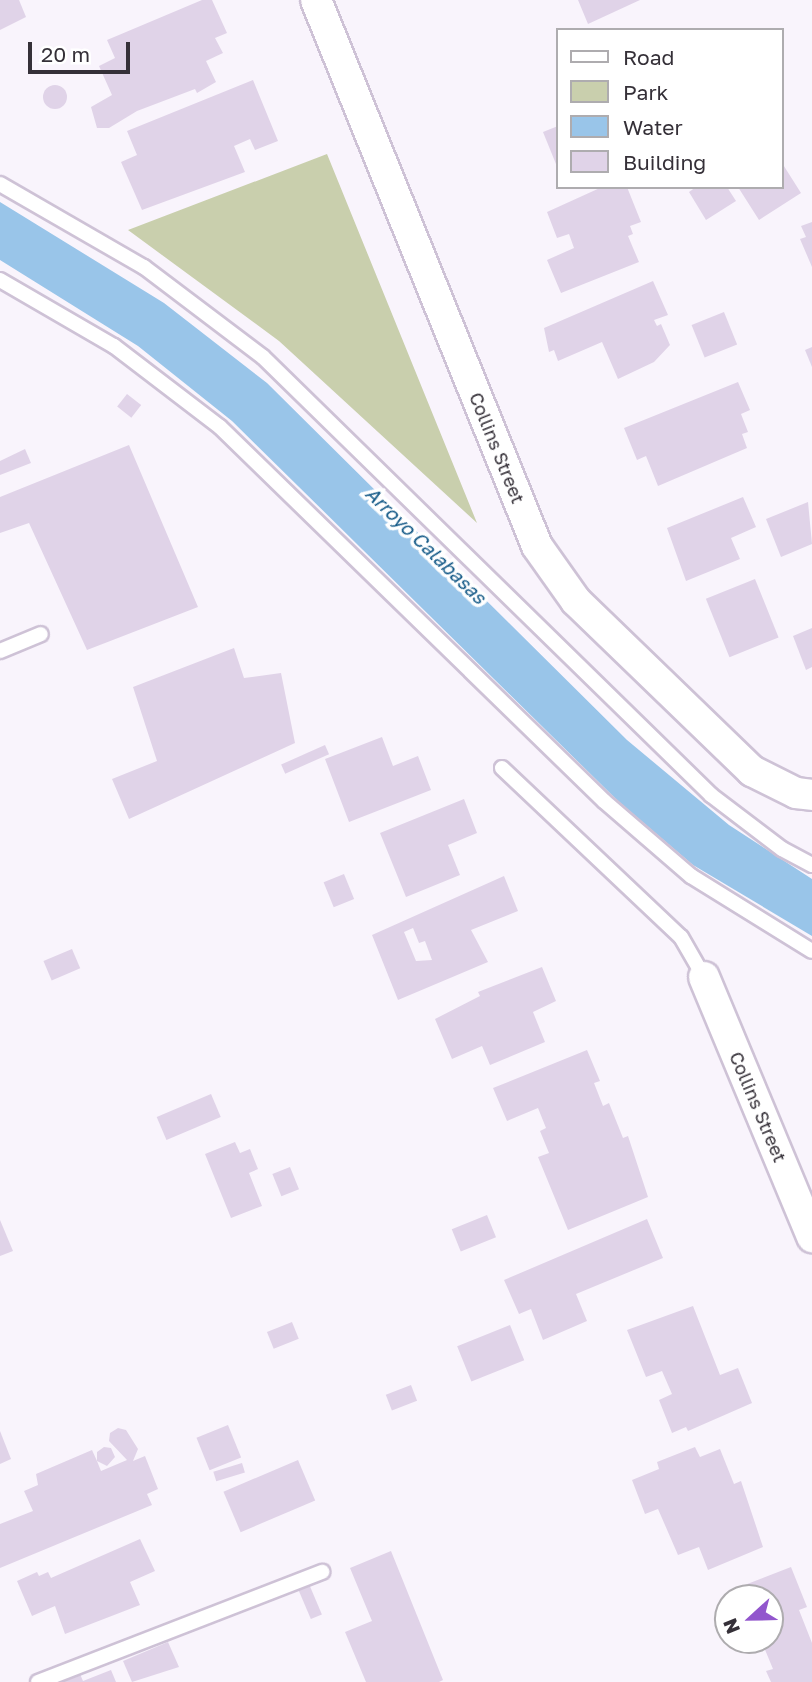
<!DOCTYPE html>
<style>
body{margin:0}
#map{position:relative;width:812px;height:1682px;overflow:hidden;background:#f9f4fc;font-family:"Golos Text",sans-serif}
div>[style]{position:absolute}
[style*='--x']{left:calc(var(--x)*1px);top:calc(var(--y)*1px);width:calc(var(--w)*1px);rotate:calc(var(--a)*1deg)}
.green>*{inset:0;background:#c9cfad}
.water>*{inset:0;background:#99c5e9}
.building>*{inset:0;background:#e0d3e8;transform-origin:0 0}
.round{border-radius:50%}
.roads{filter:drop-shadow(2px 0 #cec2d6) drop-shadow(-2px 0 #cec2d6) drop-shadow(0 2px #cec2d6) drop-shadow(0 -2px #cec2d6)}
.lane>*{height:14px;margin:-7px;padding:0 7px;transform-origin:7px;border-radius:7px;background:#fff}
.street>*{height:30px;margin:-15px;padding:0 15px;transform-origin:15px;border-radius:15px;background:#fff}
span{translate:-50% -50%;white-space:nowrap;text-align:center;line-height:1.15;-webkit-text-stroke:7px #fff;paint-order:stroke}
.street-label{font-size:18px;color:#353038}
.water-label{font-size:19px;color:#125886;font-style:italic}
.legend{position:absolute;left:556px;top:28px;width:228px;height:161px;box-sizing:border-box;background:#fff;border:2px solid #aeacaf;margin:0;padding:9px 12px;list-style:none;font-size:21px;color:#353038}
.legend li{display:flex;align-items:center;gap:14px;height:35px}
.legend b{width:35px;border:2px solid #aeacaf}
.north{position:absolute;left:714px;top:1584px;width:70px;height:70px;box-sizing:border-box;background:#fff;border:2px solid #aeacaf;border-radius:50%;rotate:248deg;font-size:19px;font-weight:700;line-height:28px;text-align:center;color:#353038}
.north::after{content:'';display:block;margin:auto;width:24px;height:32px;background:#9256cd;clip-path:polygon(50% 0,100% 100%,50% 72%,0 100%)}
.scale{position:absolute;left:28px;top:42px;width:102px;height:32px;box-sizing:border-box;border:4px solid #353038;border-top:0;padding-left:9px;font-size:21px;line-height:24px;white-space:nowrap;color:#353038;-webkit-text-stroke:5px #fff;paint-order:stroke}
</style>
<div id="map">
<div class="green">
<div style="clip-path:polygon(327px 154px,477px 523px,279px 341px,128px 230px)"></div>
</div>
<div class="water">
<div style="clip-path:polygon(0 202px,164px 303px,267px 383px,627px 740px,729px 825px,812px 879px,812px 936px,693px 865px,620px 803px,232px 421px,138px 346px,0 260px)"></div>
</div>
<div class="building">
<div style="clip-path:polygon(0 0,19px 0,26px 17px,0 30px)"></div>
<div style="clip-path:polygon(202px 0,212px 0,227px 33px,215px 38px,223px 53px,206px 61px,216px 82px,197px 93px,195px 89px,137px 111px,109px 128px,97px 128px,91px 107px,112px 95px,99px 66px,115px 58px,107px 40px)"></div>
<div style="clip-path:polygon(570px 0,640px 0,588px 24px,578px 0)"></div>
<div style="clip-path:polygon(253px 80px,278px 141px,255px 150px,250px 139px,234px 146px,245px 172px,142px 210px,121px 162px,137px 155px,127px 131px)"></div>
<div class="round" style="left:43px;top:85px;width:24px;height:24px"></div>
<div style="clip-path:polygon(558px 126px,558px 169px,543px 132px)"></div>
<div style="clip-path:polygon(782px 163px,801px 193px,759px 220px,738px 187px,782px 187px)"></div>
<div style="clip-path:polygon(602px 187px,627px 187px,641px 222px,630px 226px,633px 234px,628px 236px,639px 262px,561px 293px,547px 260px,574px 248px,569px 234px,557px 238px,547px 212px)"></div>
<div style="clip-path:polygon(696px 187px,727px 187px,736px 201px,706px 220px,689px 192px)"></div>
<div style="clip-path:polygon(812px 222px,812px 267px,800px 239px,806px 237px,801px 226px)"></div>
<div style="clip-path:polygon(653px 281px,668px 315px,654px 320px,657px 326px,661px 324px,670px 345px,654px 362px,618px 379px,602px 342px,558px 361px,554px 350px,549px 352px,544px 328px)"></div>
<div style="left:724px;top:312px;width:35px;height:35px;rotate:68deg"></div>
<div style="clip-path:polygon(812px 347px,812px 367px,805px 350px)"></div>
<div style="clip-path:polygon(738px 382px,750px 410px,741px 414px,748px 432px,742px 434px,747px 448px,658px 486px,646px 456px,637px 460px,624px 428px)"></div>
<div style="left:127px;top:394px;width:18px;height:16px;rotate:38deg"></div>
<div style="clip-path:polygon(129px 445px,198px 607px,87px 650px,29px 523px,0 533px,0 497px)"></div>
<div style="clip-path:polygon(25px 449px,31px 463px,0 475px,0 461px)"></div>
<div style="clip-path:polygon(743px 497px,756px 527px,731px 538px,740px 559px,686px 581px,667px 528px)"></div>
<div style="clip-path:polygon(808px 502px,812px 544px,781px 557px,766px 519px)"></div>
<div style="left:755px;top:579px;width:63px;height:53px;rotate:68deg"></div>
<div style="clip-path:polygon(812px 628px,812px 667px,806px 670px,793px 636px)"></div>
<div style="clip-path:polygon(234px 648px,244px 678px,281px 673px,295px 743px,129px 819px,112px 779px,157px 761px,133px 687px)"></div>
<div style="clip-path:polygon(382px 737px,393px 766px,418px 756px,431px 790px,349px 822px,325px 759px)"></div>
<div style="left:325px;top:745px;width:10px;height:48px;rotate:66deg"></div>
<div style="clip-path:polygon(464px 799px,477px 833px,448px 845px,460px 875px,406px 897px,380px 833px)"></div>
<div style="left:344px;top:874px;width:27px;height:22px;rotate:68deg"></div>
<div style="clip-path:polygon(evenodd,504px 876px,518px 911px,471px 930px,488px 962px,398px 1000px,372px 935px,504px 876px,413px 928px,419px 943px,425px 941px,432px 960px,416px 961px,404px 932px,413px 928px)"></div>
<div style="left:72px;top:949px;width:21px;height:31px;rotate:67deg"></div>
<div style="clip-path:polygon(542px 967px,556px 1001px,533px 1012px,545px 1042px,490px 1065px,482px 1046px,452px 1059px,435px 1019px,480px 996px,478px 992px)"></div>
<div style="clip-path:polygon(587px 1050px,600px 1081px,594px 1083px,603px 1106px,609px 1103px,623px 1138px,628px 1136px,648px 1197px,568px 1230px,538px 1157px,549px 1153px,540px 1131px,546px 1128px,538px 1108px,507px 1121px,493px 1088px)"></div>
<div style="left:211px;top:1094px;width:25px;height:59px;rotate:67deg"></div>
<div style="clip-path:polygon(235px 1142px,240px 1153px,250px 1149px,258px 1169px,249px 1173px,262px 1206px,231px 1218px,205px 1154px)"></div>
<div style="left:290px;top:1167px;width:24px;height:19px;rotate:68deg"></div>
<div style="left:487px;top:1215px;width:24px;height:38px;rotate:68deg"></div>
<div style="clip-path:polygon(647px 1219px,663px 1258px,576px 1294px,587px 1321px,543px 1340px,531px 1309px,519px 1314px,504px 1280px)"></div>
<div style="clip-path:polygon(0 1220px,13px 1251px,0 1256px)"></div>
<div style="clip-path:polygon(693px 1306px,720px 1375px,738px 1368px,752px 1403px,688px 1431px,686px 1427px,672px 1433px,659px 1400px,672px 1394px,662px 1371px,646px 1377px,627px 1330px)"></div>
<div style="left:292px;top:1322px;width:18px;height:27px;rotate:68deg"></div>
<div style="left:510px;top:1325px;width:38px;height:57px;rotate:68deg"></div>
<div style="left:411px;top:1385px;width:17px;height:27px;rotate:69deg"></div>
<div style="left:228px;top:1425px;width:35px;height:34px;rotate:68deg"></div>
<div style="clip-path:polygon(118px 1428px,126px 1430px,138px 1449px,133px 1461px,145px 1456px,158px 1489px,147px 1494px,152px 1505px,0 1568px,0 1524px,33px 1511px,24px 1491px,38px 1485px,36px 1474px,92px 1450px,97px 1461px,97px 1452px,104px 1447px,111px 1448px,115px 1457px,107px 1466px,97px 1461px,101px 1471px,127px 1460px,109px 1441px,110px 1433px)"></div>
<div style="clip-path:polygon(0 1431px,11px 1459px,0 1464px)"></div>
<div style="clip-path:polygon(695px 1447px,700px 1457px,720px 1449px,734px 1484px,741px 1481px,763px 1547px,708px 1570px,699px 1547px,678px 1555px,658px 1509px,645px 1514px,632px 1480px,659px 1469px,657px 1462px)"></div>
<div style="left:298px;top:1460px;width:44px;height:81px;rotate:67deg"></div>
<div style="left:242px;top:1463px;width:10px;height:30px;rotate:73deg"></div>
<div style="clip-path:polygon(140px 1539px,155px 1571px,130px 1582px,140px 1605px,65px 1634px,55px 1606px,32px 1616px,17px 1581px,37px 1572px,39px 1576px,48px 1572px,51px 1578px)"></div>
<div style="clip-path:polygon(391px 1551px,443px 1680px,439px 1682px,366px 1682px,345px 1632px,372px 1621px,350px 1568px)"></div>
<div style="clip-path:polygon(791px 1567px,807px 1607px,799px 1610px,812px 1643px,812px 1682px,771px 1682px,766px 1671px,773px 1669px,761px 1640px,770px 1640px,770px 1598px,741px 1598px,737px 1588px)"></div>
<div style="left:309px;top:1584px;width:33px;height:12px;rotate:67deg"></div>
<div style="clip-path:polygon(168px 1642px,179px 1667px,132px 1682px,123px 1661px)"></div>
<div style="clip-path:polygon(111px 1670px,116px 1682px,62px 1682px,80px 1674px,83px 1681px)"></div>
</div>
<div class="roads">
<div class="lane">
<div style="--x:0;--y:184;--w:166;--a:30"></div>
<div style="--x:144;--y:267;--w:149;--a:37.1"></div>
<div style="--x:263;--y:357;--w:627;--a:44.35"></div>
<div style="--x:711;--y:795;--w:89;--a:37.3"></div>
<div style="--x:782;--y:849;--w:34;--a:28"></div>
<div style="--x:0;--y:280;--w:132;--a:30.1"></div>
<div style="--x:114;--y:346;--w:133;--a:37.4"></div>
<div style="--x:220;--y:427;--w:536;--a:44.24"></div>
<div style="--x:604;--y:801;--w:115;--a:40.8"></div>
<div style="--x:691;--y:876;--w:142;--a:31.8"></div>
<div style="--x:0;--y:651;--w:44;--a:-22.5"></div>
<div style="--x:502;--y:768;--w:246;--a:43.4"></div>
<div style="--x:681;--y:937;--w:46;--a:60.1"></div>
<div style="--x:38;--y:1682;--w:305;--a:-21.2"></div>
</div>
<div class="street">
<div style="--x:316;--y:0;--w:589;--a:67.96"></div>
<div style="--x:537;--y:546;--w:67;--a:54.7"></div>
<div style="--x:576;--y:601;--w:245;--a:44"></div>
<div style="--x:752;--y:771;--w:49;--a:26.6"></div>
<div style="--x:796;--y:793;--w:16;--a:7"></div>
<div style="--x:704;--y:977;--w:282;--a:67.4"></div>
</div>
</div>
<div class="street-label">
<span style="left:497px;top:448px;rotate:68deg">Collins Street</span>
<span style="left:758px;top:1107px;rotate:67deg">Collins Street</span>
</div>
<div class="water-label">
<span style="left:426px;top:545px;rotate:44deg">Arroyo Calabasas</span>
</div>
<ul class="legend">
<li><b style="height:9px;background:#fff"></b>Road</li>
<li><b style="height:19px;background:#c9cfad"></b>Park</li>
<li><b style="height:19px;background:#99c5e9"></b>Water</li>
<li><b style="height:19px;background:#e0d3e8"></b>Building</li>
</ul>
<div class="north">N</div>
<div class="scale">20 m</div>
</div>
